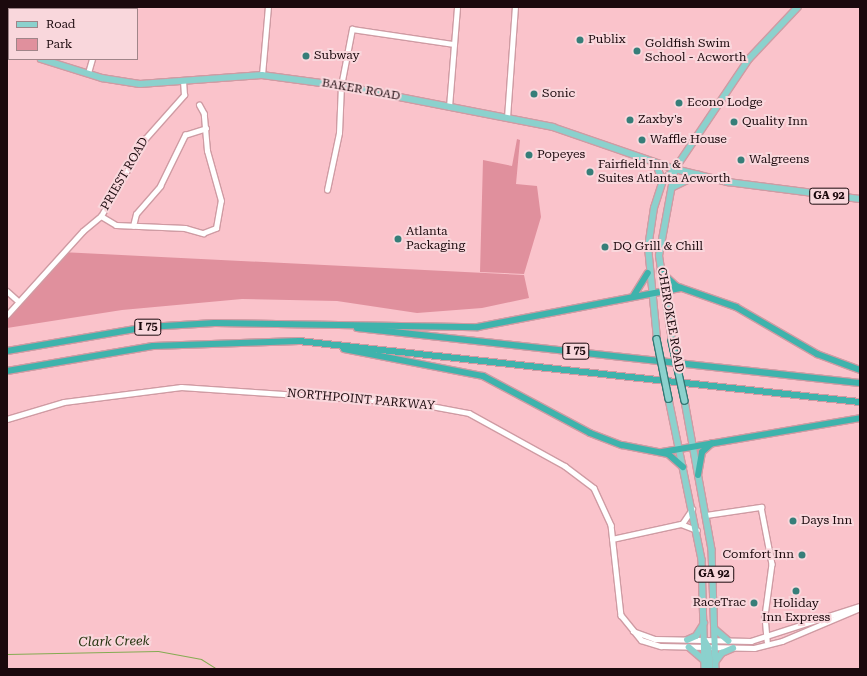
<!DOCTYPE html>
<style>
body{margin:0}
#map{position:relative;width:867px;height:676px;overflow:hidden;background:#fac3cb;font-family:"Roboto Serif",serif}
div>[style]{position:absolute}
[style*='--x']{left:calc(var(--x)*1px);top:calc(var(--y)*1px);width:calc(var(--w)*1px);rotate:calc(var(--a)*1deg)}
.green>*{inset:0;background:#e0909d}
.stream>*{height:1px;margin:-0.5px;padding:0 0.5px;transform-origin:0.5px;border-radius:0.5px;background:#84ab52}
.roads{filter:drop-shadow(1px 0 #cf9ba3) drop-shadow(-1px 0 #cf9ba3) drop-shadow(0 1px #cf9ba3) drop-shadow(0 -1px #cf9ba3)}
.minor>*{height:4.5px;margin:-2.25px;padding:0 2.25px;transform-origin:2.25px;border-radius:2.25px;background:#fff}
.major>*{height:5.5px;margin:-2.75px;padding:0 2.75px;transform-origin:2.75px;border-radius:2.75px;background:#8bd1cd}
.highway>*{height:6px;margin:-3px;padding:0 3px;transform-origin:3px;border-radius:3px;background:#3eb3ac}
.bridges{filter:drop-shadow(1px 0 #327874) drop-shadow(-1px 0 #327874) drop-shadow(0 1px #327874) drop-shadow(0 -1px #327874)}
.major-bridge>*{height:5.5px;margin:-2.75px;padding:0 2.75px;transform-origin:2.75px;border-radius:2.75px;background:#8bd1cd}
.dots>*{width:11px;height:11px;translate:-50% -50%;box-sizing:border-box;border:2px solid #f9d7dc;border-radius:50%}
span{translate:-50% -50%;white-space:nowrap;text-align:center;line-height:1.15;-webkit-text-stroke:4px #f9d7dc;paint-order:stroke}
.shield-label span{padding:1px 3px;background:#f9d7dc;border:1px solid;border-radius:3px;-webkit-text-stroke-width:0}
.shield-label{font-size:11px;color:#1b090d;font-weight:700}
.poi-label{font-size:12px;color:#1b090d}
.left{translate:0 -50%;text-align:left}
.right{translate:-100% -50%;text-align:right}
.street-label{font-size:12px;color:#1b090d}
.water-label{font-size:13px;color:#24330e;font-style:italic}
.frame{position:absolute;inset:0;border:8px solid #1b090d;pointer-events:none}
.legend{position:absolute;left:8px;top:8px;width:130px;height:52px;box-sizing:border-box;background:#f9d7dc;border:1px solid #a08589;margin:0;padding:5px 7px;list-style:none;font-size:12px;color:#1b090d}
.legend li{display:flex;align-items:center;gap:8px;height:20px}
.legend b{width:20px;border:1px solid #a08589}
</style>
<div id="map">
<div class="green">
<div style="clip-path:polygon(517px 139px,520px 140px,516px 184px,537px 186px,541px 217px,524px 274px,480px 272px,483px 160px,512px 166px)"></div>
<div style="clip-path:polygon(61px 252px,524px 275px,529px 298px,482px 308px,417px 313px,337px 301px,242px 299px,122px 310px,7px 328px,7px 316px)"></div>
</div>
<div class="stream">
<div style="--x:7;--y:654;--w:151;--a:-1.1"></div>
<div style="--x:158;--y:651;--w:44;--a:10.5"></div>
<div style="--x:201;--y:659;--w:19;--a:32"></div>
</div>
<div class="roads">
<div class="minor">
<div style="--x:92;--y:9;--w:2;--a:-63"></div>
<div style="--x:88;--y:73;--w:15;--a:-74"></div>
<div style="--x:262;--y:75;--w:68;--a:-85"></div>
<div style="--x:449;--y:107;--w:100;--a:-85.4"></div>
<div style="--x:507;--y:118;--w:111;--a:-85.9"></div>
<div style="--x:327;--y:190;--w:58;--a:-78.1"></div>
<div style="--x:339;--y:133;--w:47;--a:-87.6"></div>
<div style="--x:341;--y:86;--w:58;--a:-79.1"></div>
<div style="--x:352;--y:29;--w:103;--a:8.4"></div>
<div style="--x:101;--y:216;--w:17;--a:31"></div>
<div style="--x:116;--y:225;--w:69;--a:2.5"></div>
<div style="--x:185;--y:228;--w:19;--a:16"></div>
<div style="--x:203;--y:233;--w:14;--a:-21"></div>
<div style="--x:216;--y:228;--w:27;--a:-80"></div>
<div style="--x:221;--y:201;--w:52;--a:-105.6"></div>
<div style="--x:207;--y:151;--w:37;--a:-95"></div>
<div style="--x:204;--y:114;--w:10;--a:-119"></div>
<div style="--x:133;--y:226;--w:12;--a:-76"></div>
<div style="--x:136;--y:214;--w:37;--a:-49"></div>
<div style="--x:160;--y:186;--w:57;--a:-63.9"></div>
<div style="--x:185;--y:135;--w:22;--a:-18"></div>
<div style="--x:7;--y:291;--w:13;--a:42"></div>
<div style="--x:7;--y:315;--w:113;--a:-47.9"></div>
<div style="--x:83;--y:231;--w:23;--a:-40"></div>
<div style="--x:101;--y:216;--w:89;--a:-60.3"></div>
<div style="--x:145;--y:139;--w:59;--a:-48.4"></div>
<div style="--x:184;--y:95;--w:14;--a:-94"></div>
<div style="--x:7;--y:419;--w:59;--a:-16.6"></div>
<div style="--x:64;--y:402;--w:118;--a:-7.3"></div>
<div style="--x:181;--y:387;--w:235;--a:3.9"></div>
<div style="--x:415;--y:403;--w:55;--a:10.5"></div>
<div style="--x:469;--y:413;--w:110;--a:28.9"></div>
<div style="--x:565;--y:466;--w:36;--a:37"></div>
<div style="--x:594;--y:488;--w:41;--a:65.3"></div>
<div style="--x:611;--y:525;--w:91;--a:83.7"></div>
<div style="--x:621;--y:615;--w:32;--a:51"></div>
<div style="--x:641;--y:640;--w:21;--a:17"></div>
<div style="--x:661;--y:646;--w:93;--a:1.2"></div>
<div style="--x:754;--y:648;--w:29;--a:-14"></div>
<div style="--x:782;--y:641;--w:85;--a:-22.9"></div>
<div style="--x:706;--y:515;--w:56;--a:-8.3"></div>
<div style="--x:761;--y:507;--w:58;--a:79.1"></div>
<div style="--x:772;--y:564;--w:52;--a:97.7"></div>
<div style="--x:765;--y:616;--w:25;--a:85"></div>
<div style="--x:682;--y:524;--w:18;--a:-56"></div>
<div style="--x:612;--y:539;--w:71;--a:-12.3"></div>
<div style="--x:681;--y:524;--w:17;--a:21"></div>
<div style="--x:633;--y:631;--w:23;--a:20"></div>
<div style="--x:655;--y:639;--w:96;--a:1.2"></div>
<div style="--x:751;--y:641;--w:114;--a:-17.8"></div>
</div>
<div class="major">
<div style="--x:7;--y:48;--w:2;--a:27"></div>
<div style="--x:41;--y:59;--w:64;--a:17.3"></div>
<div style="--x:102;--y:78;--w:38;--a:9"></div>
<div style="--x:140;--y:84;--w:122;--a:-4.2"></div>
<div style="--x:262;--y:75;--w:82;--a:7.7"></div>
<div style="--x:343;--y:86;--w:214;--a:11"></div>
<div style="--x:553;--y:127;--w:129;--a:19"></div>
<div style="--x:675;--y:169;--w:55;--a:13.8"></div>
<div style="--x:728;--y:182;--w:133;--a:7.3"></div>
<div style="--x:656;--y:163;--w:19;--a:69"></div>
<div style="--x:673;--y:187;--w:28;--a:-26"></div>
<div style="--x:657;--y:339;--w:91;--a:-95.6"></div>
<div style="--x:648;--y:248;--w:40;--a:-81.5"></div>
<div style="--x:654;--y:208;--w:28;--a:-72"></div>
<div style="--x:663;--y:181;--w:17;--a:-45"></div>
<div style="--x:675;--y:169;--w:133;--a:-56.1"></div>
<div style="--x:749;--y:59;--w:71;--a:-46.7"></div>
<div style="--x:672;--y:341;--w:86;--a:-98.7"></div>
<div style="--x:659;--y:256;--w:88;--a:-79.6"></div>
<div style="--x:669;--y:399;--w:164;--a:78.4"></div>
<div style="--x:702;--y:560;--w:109;--a:88.4"></div>
<div style="--x:685;--y:401;--w:151;--a:79.7"></div>
<div style="--x:712;--y:550;--w:119;--a:88.1"></div>
<div style="--x:715;--y:629;--w:18;--a:41"></div>
<div style="--x:687;--y:640;--w:10;--a:-24"></div>
<div style="--x:696;--y:636;--w:15;--a:-58"></div>
<div style="--x:705;--y:641;--w:8;--a:60"></div>
<div style="--x:709;--y:648;--w:21;--a:87"></div>
<div style="--x:689;--y:647;--w:21;--a:41"></div>
<div style="--x:716;--y:661;--w:10;--a:-53"></div>
<div style="--x:722;--y:653;--w:12;--a:-24"></div>
</div>
<div class="highway">
<div style="--x:660;--y:271;--w:22;--a:43"></div>
<div style="--x:676;--y:286;--w:64;--a:19.3"></div>
<div style="--x:736;--y:307;--w:94;--a:30.1"></div>
<div style="--x:817;--y:354;--w:46;--a:20.4"></div>
<div style="--x:634;--y:295;--w:26;--a:-58"></div>
<div style="--x:357;--y:328;--w:506;--a:6.24"></div>
<div style="--x:344;--y:349;--w:142;--a:11"></div>
<div style="--x:483;--y:376;--w:121;--a:28"></div>
<div style="--x:590;--y:433;--w:34;--a:21"></div>
<div style="--x:622;--y:445;--w:47;--a:11.1"></div>
<div style="--x:668;--y:454;--w:20;--a:41"></div>
<div style="--x:7;--y:351;--w:142;--a:-9.7"></div>
<div style="--x:147;--y:327;--w:68;--a:-3.4"></div>
<div style="--x:215;--y:323;--w:263;--a:0.9"></div>
<div style="--x:478;--y:327;--w:206;--a:-10.9"></div>
<div style="--x:7;--y:371;--w:148;--a:-9.7"></div>
<div style="--x:153;--y:346;--w:146;--a:-2"></div>
<div style="--x:299;--y:341;--w:564;--a:6.21"></div>
<div style="--x:662;--y:452;--w:201;--a:-9.7"></div>
<div style="--x:698;--y:475;--w:23;--a:-80"></div>
<div style="--x:702;--y:452;--w:13;--a:-42"></div>
</div>
</div>
<div class="bridges">
<div class="major-bridge">
<div style="--x:657;--y:339;--w:61;--a:78.7"></div>
<div style="--x:672;--y:341;--w:61;--a:77.8"></div>
</div>
</div>
<div class="dots">
<div style="left:580px;top:40px;background:#367e79"></div>
<div style="left:637px;top:51px;background:#367e79"></div>
<div style="left:306px;top:56px;background:#367e79"></div>
<div style="left:534px;top:94px;background:#367e79"></div>
<div style="left:679px;top:103px;background:#367e79"></div>
<div style="left:630px;top:120px;background:#367e79"></div>
<div style="left:734px;top:122px;background:#367e79"></div>
<div style="left:642px;top:140px;background:#367e79"></div>
<div style="left:529px;top:155px;background:#367e79"></div>
<div style="left:741px;top:160px;background:#367e79"></div>
<div style="left:590px;top:172px;background:#367e79"></div>
<div style="left:398px;top:239px;background:#367e79"></div>
<div style="left:605px;top:247px;background:#367e79"></div>
<div style="left:793px;top:521px;background:#367e79"></div>
<div style="left:802px;top:555px;background:#367e79"></div>
<div style="left:796px;top:591px;background:#367e79"></div>
<div style="left:754px;top:603px;background:#367e79"></div>
</div>
<div class="shield-label">
<span style="left:829px;top:196px">GA 92</span>
<span style="left:148px;top:327px">I 75</span>
<span style="left:576px;top:351px">I 75</span>
<span style="left:714px;top:574px">GA 92</span>
</div>
<div class="poi-label">
<span class="left" style="left:588px;top:40px">Publix</span>
<span class="left" style="left:645px;top:51px">Goldfish Swim<br>School - Acworth</span>
<span class="left" style="left:314px;top:56px">Subway</span>
<span class="left" style="left:542px;top:94px">Sonic</span>
<span class="left" style="left:687px;top:103px">Econo Lodge</span>
<span class="left" style="left:638px;top:120px">Zaxby's</span>
<span class="left" style="left:742px;top:122px">Quality Inn</span>
<span class="left" style="left:650px;top:140px">Waffle House</span>
<span class="left" style="left:537px;top:155px">Popeyes</span>
<span class="left" style="left:749px;top:160px">Walgreens</span>
<span class="left" style="left:598px;top:172px">Fairfield Inn &amp;<br>Suites Atlanta Acworth</span>
<span class="left" style="left:406px;top:239px">Atlanta<br>Packaging</span>
<span class="left" style="left:613px;top:247px">DQ Grill &amp; Chill</span>
<span class="left" style="left:801px;top:521px">Days Inn</span>
<span class="right" style="left:794px;top:555px">Comfort Inn</span>
<span class="right" style="left:746px;top:603px">RaceTrac</span>
<span style="left:796px;top:611px">Holiday<br>Inn Express</span>
</div>
<div class="street-label">
<span style="left:361px;top:90px;rotate:10deg">BAKER ROAD</span>
<span style="left:125px;top:174px;rotate:-60deg">PRIEST ROAD</span>
<span style="left:670px;top:320px;rotate:80deg">CHEROKEE ROAD</span>
<span style="left:361px;top:400px;rotate:5deg">NORTHPOINT PARKWAY</span>
</div>
<div class="water-label">
<span style="left:114px;top:642px;rotate:-1deg">Clark Creek</span>
</div>
<div class="frame"></div>
<ul class="legend">
<li><b style="height:5px;background:#8bd1cd"></b>Road</li>
<li><b style="height:11px;background:#e0909d"></b>Park</li>
</ul>
</div>
